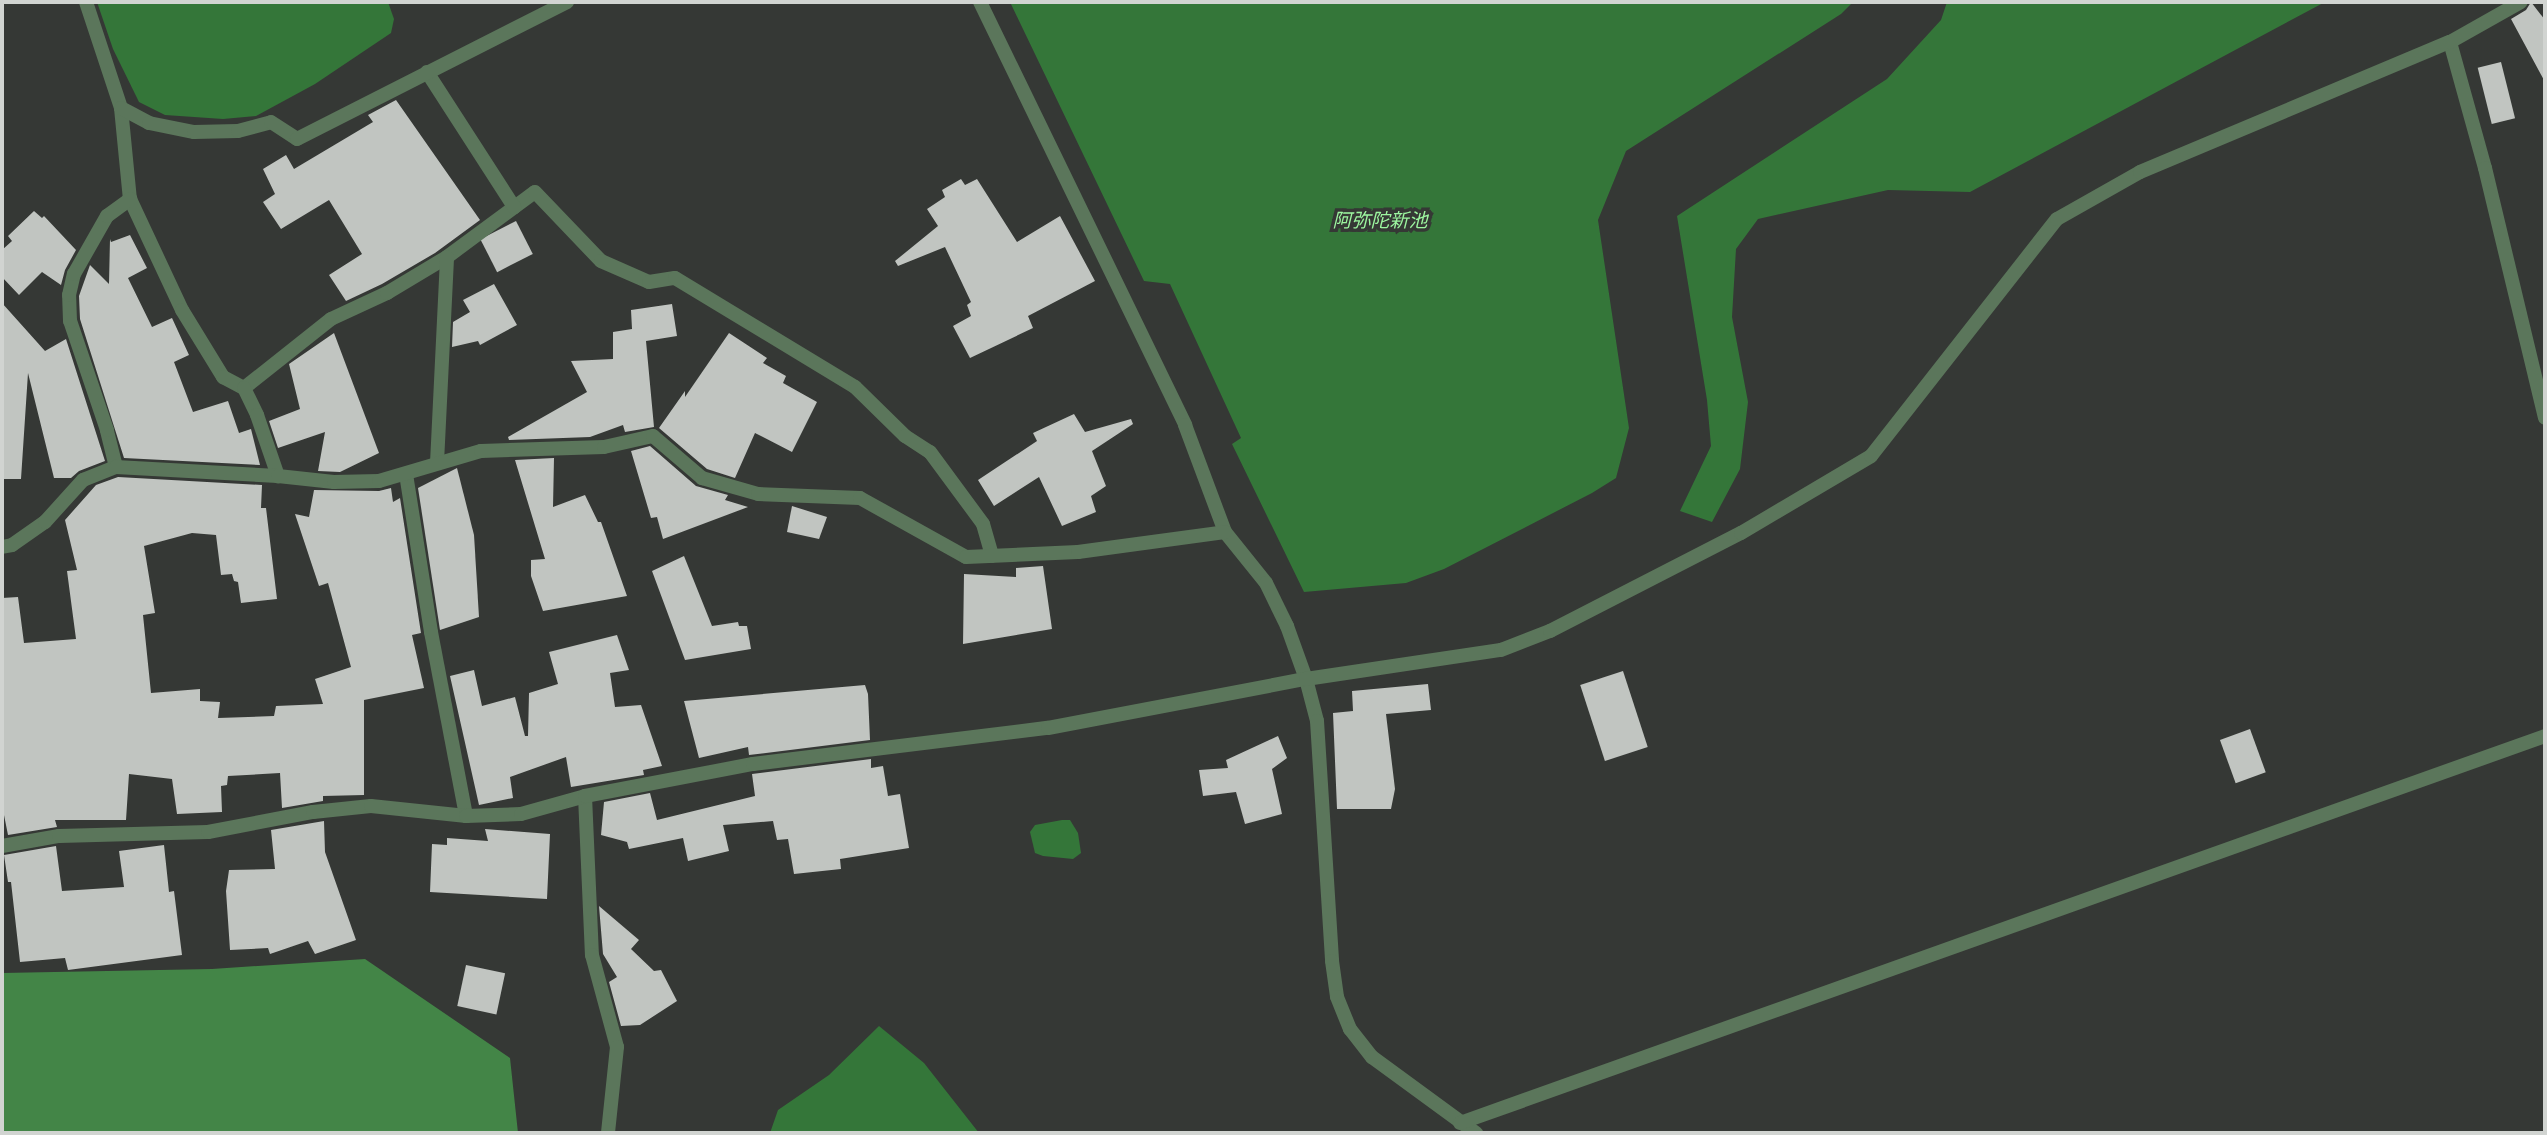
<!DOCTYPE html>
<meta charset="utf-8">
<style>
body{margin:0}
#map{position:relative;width:2547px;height:1135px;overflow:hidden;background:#353835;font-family:"Titillium Web","Noto Sans JP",sans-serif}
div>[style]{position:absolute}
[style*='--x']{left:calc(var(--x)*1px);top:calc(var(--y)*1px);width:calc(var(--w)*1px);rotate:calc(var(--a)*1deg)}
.forest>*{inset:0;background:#438547}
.water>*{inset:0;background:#347639}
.building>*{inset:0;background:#c1c5c1;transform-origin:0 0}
.minor>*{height:14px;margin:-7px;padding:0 7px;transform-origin:7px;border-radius:7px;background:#5b765b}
span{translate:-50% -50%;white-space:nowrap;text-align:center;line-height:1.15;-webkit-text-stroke:7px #353835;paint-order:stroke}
.water-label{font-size:19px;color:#9cf59f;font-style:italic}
.frame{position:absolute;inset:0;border:4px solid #d1d4d1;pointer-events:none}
</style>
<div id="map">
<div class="forest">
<div style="clip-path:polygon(365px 959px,510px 1058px,518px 1133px,2px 1133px,2px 973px,212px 969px)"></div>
</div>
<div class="water">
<div style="clip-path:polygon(97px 2px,388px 2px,394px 19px,391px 33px,315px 84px,256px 116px,223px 119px,165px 115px,139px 102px,113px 49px)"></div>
<div style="clip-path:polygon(1010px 2px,1853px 2px,1841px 14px,1626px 151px,1598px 220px,1629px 428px,1616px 478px,1592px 493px,1444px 569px,1406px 583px,1304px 592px,1232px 444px,1241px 438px,1170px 284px,1144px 281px)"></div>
<div style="clip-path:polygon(1947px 2px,2325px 2px,1970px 192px,1888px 190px,1758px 219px,1736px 249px,1732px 317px,1748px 402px,1740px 469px,1712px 522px,1680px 511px,1711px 446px,1707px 400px,1677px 216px,1887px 79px,1941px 20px)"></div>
<div style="clip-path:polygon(1062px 820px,1070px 820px,1078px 833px,1081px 853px,1073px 859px,1043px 856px,1035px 853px,1030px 832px,1035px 825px)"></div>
<div style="clip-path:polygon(879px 1026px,924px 1063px,979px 1133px,770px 1133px,778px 1110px,829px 1075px)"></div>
</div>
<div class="building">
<div style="clip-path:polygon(2531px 2px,2545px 20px,2545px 82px,2511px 19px,2526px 10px)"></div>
<div style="left:2501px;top:62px;width:58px;height:24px;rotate:76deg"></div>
<div style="clip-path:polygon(396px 100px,480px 220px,435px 253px,382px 284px,346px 301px,329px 275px,362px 254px,329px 200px,281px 229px,263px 202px,275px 194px,263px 169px,286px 155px,294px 169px,373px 122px,368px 115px)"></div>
<div style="clip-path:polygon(961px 179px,965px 185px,977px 179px,1017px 242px,1060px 216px,1095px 281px,1028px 316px,1033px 328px,970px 358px,953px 326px,971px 316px,967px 305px,971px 302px,945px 247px,898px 266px,895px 261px,938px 226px,927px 209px,945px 197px,942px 190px)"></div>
<div style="clip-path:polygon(34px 211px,42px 218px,44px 216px,76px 250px,65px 270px,61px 285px,42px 272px,19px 295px,2px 277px,2px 250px,12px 241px,8px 236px)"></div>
<div style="left:516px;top:221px;width:37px;height:40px;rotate:63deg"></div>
<div style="clip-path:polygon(130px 235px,147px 268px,128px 278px,152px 327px,172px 318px,189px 355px,174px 362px,193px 412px,228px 401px,239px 433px,251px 429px,260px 465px,124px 458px,80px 319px,79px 296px,90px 265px,109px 284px,110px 239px,111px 242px)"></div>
<div style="clip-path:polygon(494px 284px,517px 325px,480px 345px,478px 341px,452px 347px,453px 322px,470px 312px,463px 300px)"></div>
<div style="clip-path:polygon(2px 303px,45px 351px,66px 339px,105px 461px,79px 471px,71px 478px,54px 478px,28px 373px,21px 479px,2px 479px)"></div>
<div style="clip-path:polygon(672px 304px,677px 336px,646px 341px,654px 427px,625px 432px,623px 425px,590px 437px,509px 440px,508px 437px,587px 392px,571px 361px,613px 359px,613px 332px,632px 329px,631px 310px)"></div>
<div style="clip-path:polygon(334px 333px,379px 453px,340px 472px,318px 471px,325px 432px,278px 448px,269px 421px,300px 409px,289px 364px)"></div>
<div style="clip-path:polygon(729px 333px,767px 358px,763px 363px,786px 376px,783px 383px,817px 402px,792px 452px,755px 433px,735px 478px,707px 469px,659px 428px,685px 391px,685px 397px)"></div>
<div style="clip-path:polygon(1074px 414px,1085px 432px,1131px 419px,1133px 424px,1092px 451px,1106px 486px,1091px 496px,1096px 512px,1062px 526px,1039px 477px,994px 506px,978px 480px,1037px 441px,1033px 433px)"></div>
<div style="clip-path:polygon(650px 446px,696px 486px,728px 495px,725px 500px,748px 507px,663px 539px,657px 517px,651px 518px,631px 451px)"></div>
<div style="clip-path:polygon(554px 458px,553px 507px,585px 495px,598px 522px,601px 522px,627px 596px,543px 611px,531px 576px,531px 560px,545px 559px,515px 460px)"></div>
<div style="clip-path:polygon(457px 468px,474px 535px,479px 617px,440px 630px,418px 488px)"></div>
<div style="clip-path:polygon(118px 477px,262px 485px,261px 508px,266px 508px,277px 599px,241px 603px,238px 582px,234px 581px,232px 574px,221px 575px,216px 535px,192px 533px,144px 546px,155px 613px,143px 615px,151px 693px,200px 689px,200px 701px,220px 702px,218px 718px,274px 716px,276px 706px,323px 704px,315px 679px,351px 667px,328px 583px,319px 586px,295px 514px,309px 517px,314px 490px,379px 491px,391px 488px,393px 502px,400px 498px,421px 633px,412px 635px,424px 688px,364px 700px,364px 795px,323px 796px,323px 801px,282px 808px,280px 773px,228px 776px,227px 785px,221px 786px,222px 812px,177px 814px,172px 779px,129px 774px,126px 820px,55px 820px,57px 827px,8px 835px,2px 805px,2px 598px,18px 597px,24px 643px,76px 639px,67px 571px,77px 570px,65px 520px,96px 485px)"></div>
<div style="clip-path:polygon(792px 506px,827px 517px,819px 539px,787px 532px)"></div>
<div style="clip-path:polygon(684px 556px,712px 626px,738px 622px,739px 626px,747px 626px,751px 649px,685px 660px,652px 571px)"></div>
<div style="clip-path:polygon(1043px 566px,1052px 629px,963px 644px,964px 574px,1016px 577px,1016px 568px)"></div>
<div style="clip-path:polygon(617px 635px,629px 670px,610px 673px,615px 707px,641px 705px,662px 766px,643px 770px,644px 775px,571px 787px,566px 757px,510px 777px,513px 798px,479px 805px,450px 676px,474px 670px,482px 706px,515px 697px,525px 736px,528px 736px,529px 693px,558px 684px,549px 652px)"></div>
<div style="left:1623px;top:671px;width:80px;height:45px;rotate:72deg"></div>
<div style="clip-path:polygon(1428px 684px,1431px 710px,1386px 714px,1395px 789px,1391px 809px,1337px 809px,1333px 713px,1353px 711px,1352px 691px)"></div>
<div style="clip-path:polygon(865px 685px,868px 694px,870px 740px,749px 755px,748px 747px,699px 758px,684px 701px)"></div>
<div style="left:2250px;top:729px;width:46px;height:32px;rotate:70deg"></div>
<div style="clip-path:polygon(1278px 736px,1287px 758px,1272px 769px,1282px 814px,1245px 824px,1236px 792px,1203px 796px,1199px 770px,1228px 768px,1226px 760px)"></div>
<div style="clip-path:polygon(871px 759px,871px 768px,883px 766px,888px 796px,900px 794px,909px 848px,840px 859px,841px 869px,794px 874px,788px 839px,777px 840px,773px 821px,723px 825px,729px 851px,688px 861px,683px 838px,629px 849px,627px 842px,601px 835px,604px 802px,650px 793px,657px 820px,755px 796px,752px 774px)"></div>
<div style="clip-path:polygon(324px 821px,325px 852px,356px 940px,315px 954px,308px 941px,270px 954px,268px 948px,230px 950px,226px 891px,229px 870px,275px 869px,271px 830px)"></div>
<div style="clip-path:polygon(485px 829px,550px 834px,547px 899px,430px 892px,432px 844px,447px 845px,447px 838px,488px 841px)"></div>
<div style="clip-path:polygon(164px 845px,169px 892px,174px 891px,182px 955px,68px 970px,65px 958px,20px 962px,11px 882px,8px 882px,4px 855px,56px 846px,62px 891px,124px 887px,119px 851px)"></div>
<div style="clip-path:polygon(599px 906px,639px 940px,631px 949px,654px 971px,661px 970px,677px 1001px,640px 1025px,621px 1026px,609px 982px,617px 977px,603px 954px)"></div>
<div style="left:466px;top:965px;width:40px;height:42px;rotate:12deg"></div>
</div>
<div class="minor">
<div style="--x:86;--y:2;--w:112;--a:71.7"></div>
<div style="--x:121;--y:108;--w:91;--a:84.4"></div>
<div style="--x:130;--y:199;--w:123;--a:64.9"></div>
<div style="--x:182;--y:310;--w:79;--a:58.5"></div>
<div style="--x:223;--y:377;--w:24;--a:28"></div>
<div style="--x:244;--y:388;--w:111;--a:-38.4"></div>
<div style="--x:331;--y:319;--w:62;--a:-24.9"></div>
<div style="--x:387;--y:293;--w:70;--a:-31"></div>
<div style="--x:447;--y:257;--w:109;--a:-36.5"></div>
<div style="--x:535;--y:192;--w:95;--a:46.3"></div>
<div style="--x:601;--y:261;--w:52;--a:23.6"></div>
<div style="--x:649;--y:282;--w:26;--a:-9"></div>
<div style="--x:675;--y:278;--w:210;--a:31.2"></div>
<div style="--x:855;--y:387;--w:70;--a:44.4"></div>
<div style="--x:905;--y:436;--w:30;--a:33"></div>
<div style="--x:930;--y:452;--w:89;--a:53.6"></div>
<div style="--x:983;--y:524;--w:33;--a:74"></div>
<div style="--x:980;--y:2;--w:470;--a:64.1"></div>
<div style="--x:1185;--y:425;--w:114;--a:69.5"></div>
<div style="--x:1225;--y:532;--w:65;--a:51.2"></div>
<div style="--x:1266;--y:583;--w:48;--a:64"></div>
<div style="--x:1287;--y:626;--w:56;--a:70.3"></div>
<div style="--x:1306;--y:679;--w:43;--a:75.3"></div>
<div style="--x:1317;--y:721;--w:240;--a:86.4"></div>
<div style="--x:1332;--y:961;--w:36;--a:82"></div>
<div style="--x:1337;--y:997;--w:35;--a:68"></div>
<div style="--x:1350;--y:1029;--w:36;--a:52"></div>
<div style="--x:1372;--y:1057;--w:129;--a:36.2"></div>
<div style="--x:2450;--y:42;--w:131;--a:74.5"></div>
<div style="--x:2485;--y:168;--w:257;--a:76.5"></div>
<div style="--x:427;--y:72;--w:161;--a:57.2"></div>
<div style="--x:121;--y:108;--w:32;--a:28"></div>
<div style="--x:149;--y:123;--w:46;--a:11.3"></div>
<div style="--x:194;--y:132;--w:44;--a:-1.3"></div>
<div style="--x:238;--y:131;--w:34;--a:-15"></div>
<div style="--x:271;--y:122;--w:31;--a:33"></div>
<div style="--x:297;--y:139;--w:303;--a:-26.9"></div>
<div style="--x:244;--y:388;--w:30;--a:64"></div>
<div style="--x:257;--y:415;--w:65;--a:71"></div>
<div style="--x:437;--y:463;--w:206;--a:-87.2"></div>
<div style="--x:116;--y:467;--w:38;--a:-104"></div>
<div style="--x:107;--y:430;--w:115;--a:-108.7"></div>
<div style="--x:70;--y:321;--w:26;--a:-92"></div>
<div style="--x:69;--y:295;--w:22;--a:-77"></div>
<div style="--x:74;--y:274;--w:67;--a:-60.4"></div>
<div style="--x:107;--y:216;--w:29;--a:-36"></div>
<div style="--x:406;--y:474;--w:160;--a:81"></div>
<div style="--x:431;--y:632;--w:187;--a:79.2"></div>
<div style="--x:2;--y:547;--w:10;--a:-11"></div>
<div style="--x:12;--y:545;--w:40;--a:-34.9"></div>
<div style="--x:45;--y:522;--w:57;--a:-47.9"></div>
<div style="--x:83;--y:480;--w:35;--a:-22"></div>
<div style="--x:116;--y:467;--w:162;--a:3.2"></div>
<div style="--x:278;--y:476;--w:56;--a:6.1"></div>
<div style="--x:334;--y:482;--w:45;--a:-1.3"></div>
<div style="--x:379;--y:481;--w:106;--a:-16.4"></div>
<div style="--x:481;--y:451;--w:123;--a:-1.9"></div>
<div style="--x:604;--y:447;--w:50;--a:-12.7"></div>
<div style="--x:653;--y:436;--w:65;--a:40.6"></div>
<div style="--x:702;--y:478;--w:58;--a:15.9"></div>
<div style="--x:758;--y:494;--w:102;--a:2.2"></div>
<div style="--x:860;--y:498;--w:121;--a:29.1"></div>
<div style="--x:966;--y:557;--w:112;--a:-2.6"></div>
<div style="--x:1078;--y:552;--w:148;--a:-7.7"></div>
<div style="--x:585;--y:796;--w:159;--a:87.5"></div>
<div style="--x:592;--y:955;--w:95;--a:74.8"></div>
<div style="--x:617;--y:1047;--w:86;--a:96"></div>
<div style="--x:2;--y:846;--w:58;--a:-10"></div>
<div style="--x:59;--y:836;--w:149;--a:-1.5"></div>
<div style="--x:208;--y:832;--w:107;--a:-10.8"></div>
<div style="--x:313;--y:812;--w:58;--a:-5.9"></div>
<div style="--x:371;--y:806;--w:96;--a:6"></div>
<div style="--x:466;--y:816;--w:55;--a:-2.1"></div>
<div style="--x:521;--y:814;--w:66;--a:-15.7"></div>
<div style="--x:585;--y:796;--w:171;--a:-10.8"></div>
<div style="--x:753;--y:764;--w:297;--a:-7"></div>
<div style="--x:1048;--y:728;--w:263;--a:-10.8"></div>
<div style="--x:1306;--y:679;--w:197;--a:-8.5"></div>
<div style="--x:1501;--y:650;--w:53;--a:-21.2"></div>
<div style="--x:1550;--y:631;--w:215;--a:-27.2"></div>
<div style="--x:1741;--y:533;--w:151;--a:-30.6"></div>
<div style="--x:1871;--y:456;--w:301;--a:-51.9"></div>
<div style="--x:2057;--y:219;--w:95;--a:-29.5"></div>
<div style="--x:2140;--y:172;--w:336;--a:-22.8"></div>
<div style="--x:2450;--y:42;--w:81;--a:-29.4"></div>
<div style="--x:1460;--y:1123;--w:1152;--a:-19.63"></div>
</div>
<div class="water-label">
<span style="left:1380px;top:220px">阿弥陀新池</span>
</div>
<div class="frame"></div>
</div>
